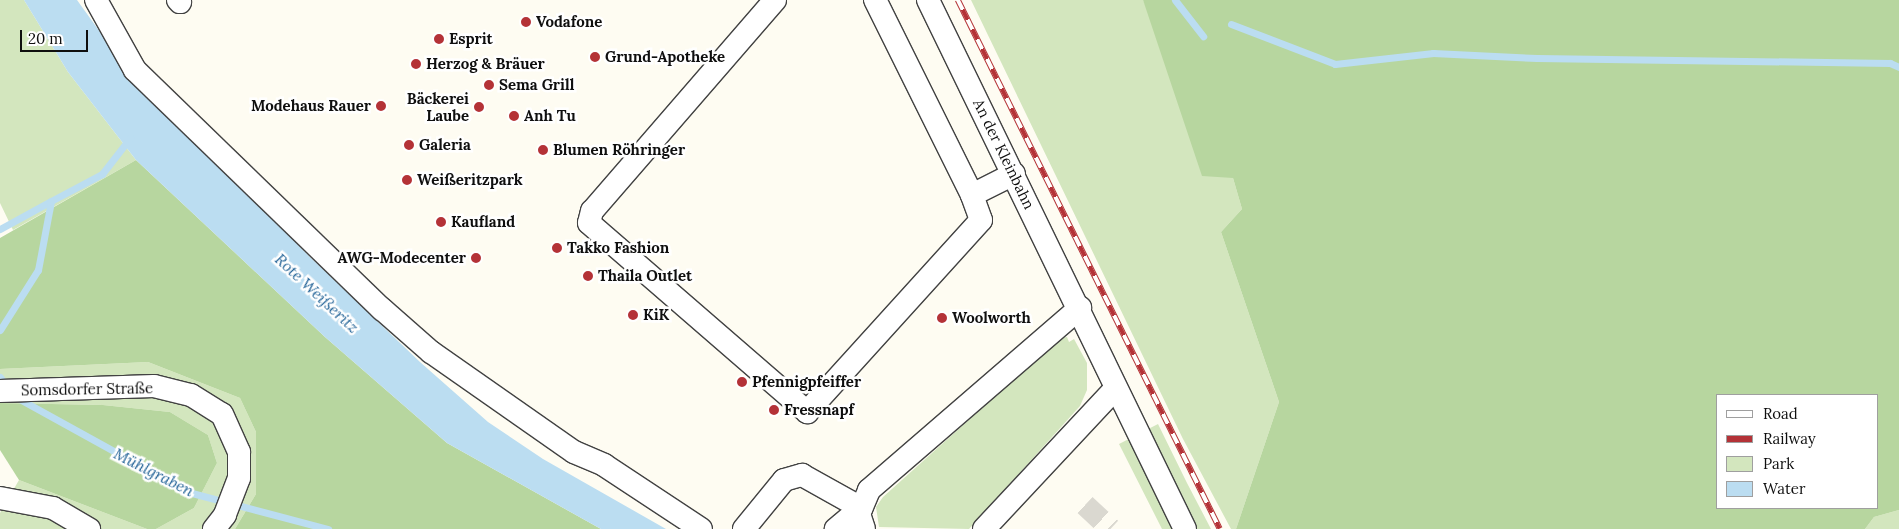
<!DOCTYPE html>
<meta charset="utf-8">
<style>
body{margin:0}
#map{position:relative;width:1899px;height:529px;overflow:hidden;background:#fefcf2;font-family:Lora,serif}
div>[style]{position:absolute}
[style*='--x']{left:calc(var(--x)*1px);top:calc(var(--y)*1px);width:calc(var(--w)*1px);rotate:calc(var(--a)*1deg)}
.green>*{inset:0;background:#d3e6be}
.forest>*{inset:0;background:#b7d69f}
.water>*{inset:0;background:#bbddf1}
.stream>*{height:7px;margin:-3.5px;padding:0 3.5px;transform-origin:3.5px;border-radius:3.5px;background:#bbddf1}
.minor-tunnel>*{height:22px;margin-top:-11px;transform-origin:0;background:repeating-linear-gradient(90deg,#dad8d0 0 22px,transparent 0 33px)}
.roads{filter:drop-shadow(1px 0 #424242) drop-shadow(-1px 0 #424242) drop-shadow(0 1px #424242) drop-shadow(0 -1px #424242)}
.minor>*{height:22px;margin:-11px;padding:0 11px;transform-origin:11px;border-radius:11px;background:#fff}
.rail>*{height:5.5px;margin-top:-2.75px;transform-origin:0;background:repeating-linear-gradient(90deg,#fff 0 11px,#b43237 0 22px);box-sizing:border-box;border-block:1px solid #b43237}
.dots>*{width:14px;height:14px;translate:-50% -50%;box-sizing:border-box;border:2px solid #fff;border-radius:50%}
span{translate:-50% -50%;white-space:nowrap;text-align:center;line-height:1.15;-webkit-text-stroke:5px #fff;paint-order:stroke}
.poi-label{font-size:15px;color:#0f0f0f;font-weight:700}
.left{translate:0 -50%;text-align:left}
.right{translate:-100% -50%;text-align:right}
.street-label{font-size:15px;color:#0f0f0f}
.water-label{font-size:16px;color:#226397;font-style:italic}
.legend{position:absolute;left:1716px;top:394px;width:162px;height:115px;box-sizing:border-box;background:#fff;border:1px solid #9f9f9f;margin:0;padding:6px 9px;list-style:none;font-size:15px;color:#0f0f0f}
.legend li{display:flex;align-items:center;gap:10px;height:25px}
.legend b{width:25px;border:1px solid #9f9f9f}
.scale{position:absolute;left:20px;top:30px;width:68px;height:22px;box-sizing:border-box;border:2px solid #0f0f0f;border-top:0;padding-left:6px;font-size:15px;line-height:18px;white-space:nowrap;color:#0f0f0f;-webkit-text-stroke:4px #fff;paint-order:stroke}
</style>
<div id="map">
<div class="green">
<div style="clip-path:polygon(0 0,24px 0,68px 72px,136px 160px,13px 230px,0 203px)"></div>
<div style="clip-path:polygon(971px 0,1143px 0,1233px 178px,1242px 209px,1221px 232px,1279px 402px,1236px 529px,1231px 529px,1183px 439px)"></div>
<div style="clip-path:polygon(1067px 337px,1069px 342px,1074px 339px,1087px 363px,1087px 390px,1080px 406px,969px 529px,879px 527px,876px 507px,883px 497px,1060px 338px)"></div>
<div style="clip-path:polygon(148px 362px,240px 398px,256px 432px,256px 494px,235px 529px,156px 529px,194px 508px,217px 463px,208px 435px,170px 412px,103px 405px,0 403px,0 369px)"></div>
<div style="clip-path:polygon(1158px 424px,1187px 483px,1211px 529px,1162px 529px,1119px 444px)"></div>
<div style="clip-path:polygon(19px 480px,147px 529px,0 529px,0 513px)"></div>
<div style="clip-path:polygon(1899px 510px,1899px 529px,1865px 529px,1874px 517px)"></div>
</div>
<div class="forest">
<div style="clip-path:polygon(evenodd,1143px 0,1899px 0,1899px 510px,1874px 517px,1865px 529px,1236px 529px,1279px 402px,1221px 232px,1242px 209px,1233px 178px,1202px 176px,1143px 0,1878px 395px,1878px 508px,1718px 508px,1718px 395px,1878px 395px)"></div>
<div style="clip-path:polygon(136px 160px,325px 337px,447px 443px,601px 529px,235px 529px,256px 494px,256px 432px,240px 398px,148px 362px,0 369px,0 238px)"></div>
<div style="clip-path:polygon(0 403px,103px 405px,170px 412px,208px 435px,217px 463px,194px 508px,156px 529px,147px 529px,19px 480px,0 450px)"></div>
</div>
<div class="water">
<div style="clip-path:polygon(24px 0,77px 0,131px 75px,310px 257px,420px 362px,488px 422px,543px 459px,666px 529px,601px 529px,447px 443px,325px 337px,136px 160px,68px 72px)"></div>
</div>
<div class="stream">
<div style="--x:1175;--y:0;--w:46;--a:52.1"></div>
<div style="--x:1231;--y:24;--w:111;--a:21"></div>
<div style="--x:1335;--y:64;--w:99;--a:-6.4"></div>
<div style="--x:1433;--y:53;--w:104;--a:2.8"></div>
<div style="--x:1537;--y:58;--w:353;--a:0.8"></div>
<div style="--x:1890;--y:63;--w:10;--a:24"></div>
<div style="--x:0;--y:229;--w:58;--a:-28.8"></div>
<div style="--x:0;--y:330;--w:71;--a:-57.7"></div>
<div style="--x:38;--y:270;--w:70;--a:-79.3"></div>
<div style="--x:51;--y:201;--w:58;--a:-27.9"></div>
<div style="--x:102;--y:174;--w:46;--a:-52.1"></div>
<div style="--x:0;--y:377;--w:12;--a:55"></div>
<div style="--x:14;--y:396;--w:199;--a:28.9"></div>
<div style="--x:188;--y:492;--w:145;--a:14.8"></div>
</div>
<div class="minor-tunnel">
<div style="--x:1085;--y:505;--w:35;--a:43"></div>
</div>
<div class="roads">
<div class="minor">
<div style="--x:96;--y:0;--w:80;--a:60.9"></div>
<div style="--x:135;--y:70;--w:344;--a:44.1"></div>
<div style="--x:382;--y:309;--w:65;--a:41.3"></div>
<div style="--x:431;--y:352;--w:174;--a:35"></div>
<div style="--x:574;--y:452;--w:33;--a:23"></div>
<div style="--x:604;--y:465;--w:116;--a:33.4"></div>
<div style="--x:178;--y:0;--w:3;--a:45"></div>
<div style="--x:775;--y:0;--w:279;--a:130.9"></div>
<div style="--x:592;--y:211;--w:12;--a:104"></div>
<div style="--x:589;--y:223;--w:289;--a:40.9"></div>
<div style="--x:807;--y:412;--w:259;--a:-47.8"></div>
<div style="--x:981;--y:220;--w:27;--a:-110"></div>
<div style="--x:972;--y:195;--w:218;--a:-116.4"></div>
<div style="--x:928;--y:0;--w:588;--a:64.09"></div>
<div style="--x:972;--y:195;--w:47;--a:-26.6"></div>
<div style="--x:0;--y:391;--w:154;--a:-1.9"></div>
<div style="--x:154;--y:386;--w:38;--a:14"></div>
<div style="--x:191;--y:395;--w:36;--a:32"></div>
<div style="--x:222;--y:414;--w:42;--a:65.9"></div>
<div style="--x:239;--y:452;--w:26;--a:90"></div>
<div style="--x:239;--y:478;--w:40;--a:111"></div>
<div style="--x:225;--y:515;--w:18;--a:128"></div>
<div style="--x:0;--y:498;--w:54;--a:10.7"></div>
<div style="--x:53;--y:508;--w:42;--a:30.3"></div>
<div style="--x:744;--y:529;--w:63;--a:-50.8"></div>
<div style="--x:784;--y:480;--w:19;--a:-16"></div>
<div style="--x:802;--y:475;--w:68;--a:29.2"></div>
<div style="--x:861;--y:508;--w:33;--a:140"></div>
<div style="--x:864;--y:529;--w:16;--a:-108"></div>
<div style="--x:859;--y:514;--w:26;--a:-67"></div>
<div style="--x:869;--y:490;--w:279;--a:-40.8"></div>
<div style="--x:984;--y:529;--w:192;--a:-46.9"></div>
</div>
</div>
<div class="rail">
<div style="--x:958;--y:0;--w:590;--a:63.65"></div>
</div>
<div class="dots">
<div style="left:526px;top:22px;background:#b43237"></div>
<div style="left:439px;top:39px;background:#b43237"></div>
<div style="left:595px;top:57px;background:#b43237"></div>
<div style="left:416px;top:64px;background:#b43237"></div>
<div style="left:489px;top:85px;background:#b43237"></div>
<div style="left:381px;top:106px;background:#b43237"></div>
<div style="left:479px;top:107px;background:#b43237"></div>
<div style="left:514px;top:116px;background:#b43237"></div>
<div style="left:409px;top:145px;background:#b43237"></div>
<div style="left:543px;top:150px;background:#b43237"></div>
<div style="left:407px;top:180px;background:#b43237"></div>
<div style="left:441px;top:222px;background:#b43237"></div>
<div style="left:557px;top:248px;background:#b43237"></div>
<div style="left:476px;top:258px;background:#b43237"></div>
<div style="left:588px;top:276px;background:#b43237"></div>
<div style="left:633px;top:315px;background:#b43237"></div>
<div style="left:942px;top:318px;background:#b43237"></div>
<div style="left:742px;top:382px;background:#b43237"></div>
<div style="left:774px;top:410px;background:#b43237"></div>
</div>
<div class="poi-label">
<span class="left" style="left:536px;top:22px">Vodafone</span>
<span class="left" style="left:449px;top:39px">Esprit</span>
<span class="left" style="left:605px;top:57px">Grund-Apotheke</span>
<span class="left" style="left:426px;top:64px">Herzog &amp; Bräuer</span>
<span class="left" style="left:499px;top:85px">Sema Grill</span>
<span class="right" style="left:469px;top:107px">Bäckerei<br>Laube</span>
<span class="right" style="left:371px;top:106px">Modehaus Rauer</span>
<span class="left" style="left:524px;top:116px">Anh Tu</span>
<span class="left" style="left:419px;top:145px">Galeria</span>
<span class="left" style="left:553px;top:150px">Blumen Röhringer</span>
<span class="left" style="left:417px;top:180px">Weißeritzpark</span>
<span class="left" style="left:451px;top:222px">Kaufland</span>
<span class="left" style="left:567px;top:248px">Takko Fashion</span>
<span class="right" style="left:466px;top:258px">AWG-Modecenter</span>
<span class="left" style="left:598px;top:276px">Thaila Outlet</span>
<span class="left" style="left:643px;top:315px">KiK</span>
<span class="left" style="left:952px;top:318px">Woolworth</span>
<span class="left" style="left:752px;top:382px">Pfennigpfeiffer</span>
<span class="left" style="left:784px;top:410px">Fressnapf</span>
</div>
<div class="street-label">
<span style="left:1004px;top:154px;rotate:64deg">An der Kleinbahn</span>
<span style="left:87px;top:389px;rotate:-1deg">Somsdorfer Straße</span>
</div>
<div class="water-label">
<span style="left:317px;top:293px;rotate:43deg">Rote Weißeritz</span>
<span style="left:154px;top:472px;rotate:27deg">Mühlgraben</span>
</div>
<ul class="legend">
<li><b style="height:6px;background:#fff"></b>Road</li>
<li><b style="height:6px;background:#b43237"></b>Railway</li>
<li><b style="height:14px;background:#d3e6be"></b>Park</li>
<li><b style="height:14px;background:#bbddf1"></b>Water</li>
</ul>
<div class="scale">20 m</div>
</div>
